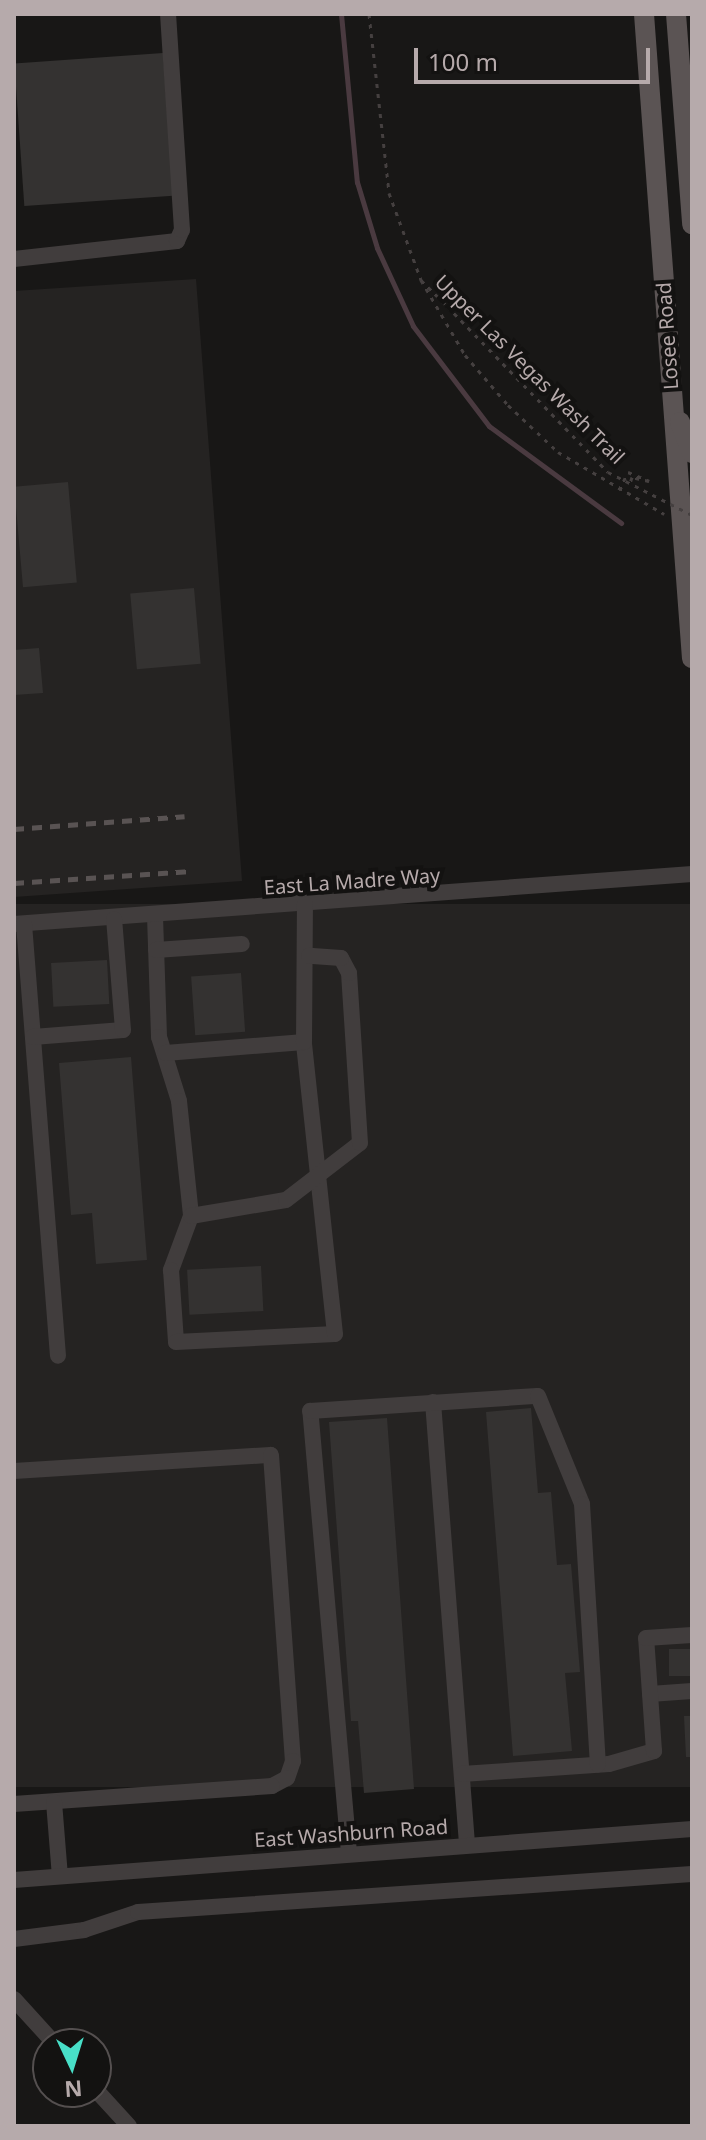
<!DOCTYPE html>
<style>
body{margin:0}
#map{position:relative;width:706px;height:2140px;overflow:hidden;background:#181716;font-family:"Noto Sans",sans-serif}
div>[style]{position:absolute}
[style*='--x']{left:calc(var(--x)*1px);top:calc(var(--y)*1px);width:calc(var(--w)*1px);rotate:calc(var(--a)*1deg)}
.built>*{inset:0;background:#252322;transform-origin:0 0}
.stream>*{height:5px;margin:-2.5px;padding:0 2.5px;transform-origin:2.5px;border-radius:2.5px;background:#4a3a40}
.building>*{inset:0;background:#343231;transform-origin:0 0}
.path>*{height:3px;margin-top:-1.5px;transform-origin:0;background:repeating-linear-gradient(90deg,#454040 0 4px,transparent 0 10px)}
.minor>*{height:16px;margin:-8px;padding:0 8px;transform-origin:8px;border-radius:8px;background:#413d3d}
.major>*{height:20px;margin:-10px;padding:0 10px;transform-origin:10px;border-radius:10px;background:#5b5454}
.rail>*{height:5px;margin-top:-2.5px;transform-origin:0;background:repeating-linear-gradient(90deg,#595353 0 10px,transparent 0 18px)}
.path-bridge>*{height:3px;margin-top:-1.5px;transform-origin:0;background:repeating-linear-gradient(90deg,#454040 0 4px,transparent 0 10px)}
span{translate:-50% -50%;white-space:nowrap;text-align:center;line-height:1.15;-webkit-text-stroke:8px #131211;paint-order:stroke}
.street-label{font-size:20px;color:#b6aaab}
.frame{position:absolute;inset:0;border:16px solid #b6aaab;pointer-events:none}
.north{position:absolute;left:32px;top:2028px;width:80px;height:80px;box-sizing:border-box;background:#131211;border:2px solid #544f4f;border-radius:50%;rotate:176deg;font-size:22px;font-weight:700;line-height:32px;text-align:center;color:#b6aaab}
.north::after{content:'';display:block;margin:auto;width:28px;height:36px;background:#48dfc8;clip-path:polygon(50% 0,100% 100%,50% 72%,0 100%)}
.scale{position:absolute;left:414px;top:48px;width:236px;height:36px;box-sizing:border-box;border:4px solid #b6aaab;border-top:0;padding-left:10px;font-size:24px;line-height:28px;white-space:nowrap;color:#b6aaab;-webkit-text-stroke:6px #131211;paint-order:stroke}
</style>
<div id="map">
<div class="built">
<div style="clip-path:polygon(196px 279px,242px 881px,14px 897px,14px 291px)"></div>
<div style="left:692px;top:904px;width:883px;height:679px;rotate:90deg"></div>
</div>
<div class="stream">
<div style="--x:341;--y:14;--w:169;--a:84.6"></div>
<div style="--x:357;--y:182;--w:69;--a:73.1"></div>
<div style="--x:377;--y:248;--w:86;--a:65.2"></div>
<div style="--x:413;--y:326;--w:126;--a:52.8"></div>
<div style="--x:489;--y:426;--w:164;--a:36.3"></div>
</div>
<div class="building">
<div style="left:163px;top:53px;width:143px;height:149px;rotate:86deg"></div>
<div style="left:68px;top:482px;width:101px;height:54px;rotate:85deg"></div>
<div style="left:194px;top:588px;width:76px;height:64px;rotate:85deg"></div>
<div style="clip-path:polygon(39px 648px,43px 693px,14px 695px,14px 650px)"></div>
<div style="left:107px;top:960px;width:44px;height:56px;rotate:87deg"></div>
<div style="left:241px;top:973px;width:59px;height:50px;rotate:86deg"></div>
<div style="clip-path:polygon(131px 1057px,147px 1260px,96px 1264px,92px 1213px,71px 1215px,59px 1063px)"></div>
<div style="left:261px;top:1266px;width:45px;height:74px;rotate:87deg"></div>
<div style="clip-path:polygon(531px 1408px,538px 1493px,551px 1492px,557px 1565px,571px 1564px,580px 1672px,565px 1673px,572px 1751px,513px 1756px,486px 1412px)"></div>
<div style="clip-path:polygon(387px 1418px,414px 1789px,364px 1793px,358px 1721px,351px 1721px,329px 1422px)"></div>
<div style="left:692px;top:1649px;width:27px;height:23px;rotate:90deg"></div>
<div style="clip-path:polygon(684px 1716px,692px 1716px,692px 1757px,686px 1757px)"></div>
</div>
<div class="path">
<div style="--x:369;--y:14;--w:180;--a:83.6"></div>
<div style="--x:389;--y:193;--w:93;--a:69.8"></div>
<div style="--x:421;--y:280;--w:37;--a:45"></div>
<div style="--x:421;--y:280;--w:87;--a:59.6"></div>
<div style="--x:465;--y:355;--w:66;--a:49.3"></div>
<div style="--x:508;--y:405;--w:69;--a:43.2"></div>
<div style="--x:558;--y:452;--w:123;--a:30.3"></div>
<div style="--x:619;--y:490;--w:20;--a:-63"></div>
<div style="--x:628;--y:472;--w:23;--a:23"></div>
<div style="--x:649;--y:481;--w:17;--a:-167"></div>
<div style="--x:632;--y:477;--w:6;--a:108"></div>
</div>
<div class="minor">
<div style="--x:14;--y:259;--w:164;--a:-6.3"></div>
<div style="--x:177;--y:241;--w:12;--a:-66"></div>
<div style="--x:182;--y:230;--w:216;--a:-93.7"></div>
<div style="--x:155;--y:916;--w:121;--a:88.1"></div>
<div style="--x:159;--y:1037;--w:67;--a:72.6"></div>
<div style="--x:179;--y:1101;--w:116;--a:84"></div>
<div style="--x:191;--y:1216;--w:58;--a:110.3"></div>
<div style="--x:171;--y:1270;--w:72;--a:86"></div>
<div style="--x:176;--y:1342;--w:159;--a:-2.9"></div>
<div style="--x:335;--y:1334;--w:294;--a:-96.1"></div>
<div style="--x:304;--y:1042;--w:139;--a:175.5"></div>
<div style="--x:14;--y:924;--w:680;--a:-4.22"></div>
<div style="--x:24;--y:924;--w:433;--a:85.5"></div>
<div style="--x:156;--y:950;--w:86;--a:-4"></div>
<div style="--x:33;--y:1037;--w:90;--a:-4.4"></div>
<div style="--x:123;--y:1030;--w:111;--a:-94.6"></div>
<div style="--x:304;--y:1042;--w:138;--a:-89.6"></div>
<div style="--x:191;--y:1216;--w:96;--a:-9.6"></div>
<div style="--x:286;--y:1200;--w:93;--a:-37.6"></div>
<div style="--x:360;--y:1143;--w:170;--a:-93.7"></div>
<div style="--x:349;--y:973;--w:17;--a:-118"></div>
<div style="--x:341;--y:958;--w:32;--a:-176"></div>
<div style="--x:433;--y:1402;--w:444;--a:85.6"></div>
<div style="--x:14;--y:1471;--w:257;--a:-3.6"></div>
<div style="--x:271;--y:1455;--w:307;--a:85.9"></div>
<div style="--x:293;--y:1761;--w:18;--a:109"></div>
<div style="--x:287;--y:1778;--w:17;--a:152"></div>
<div style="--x:272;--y:1786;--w:259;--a:176"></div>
<div style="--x:650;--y:1694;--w:42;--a:-4.1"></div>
<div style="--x:462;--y:1774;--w:147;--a:-3.9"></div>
<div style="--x:609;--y:1764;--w:47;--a:-16.1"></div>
<div style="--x:654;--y:1751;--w:113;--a:-94"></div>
<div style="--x:646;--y:1638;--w:46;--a:-3.7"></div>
<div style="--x:54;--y:1802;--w:74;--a:85.4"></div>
<div style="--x:349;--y:1853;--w:444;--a:-95"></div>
<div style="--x:310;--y:1411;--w:228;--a:-3.8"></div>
<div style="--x:538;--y:1396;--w:117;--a:67.8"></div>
<div style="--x:582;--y:1504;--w:261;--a:86.5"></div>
<div style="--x:14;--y:1880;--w:680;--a:-4.3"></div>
<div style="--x:14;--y:1939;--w:71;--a:-7.3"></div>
<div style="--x:84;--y:1930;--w:57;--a:-18.4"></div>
<div style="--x:138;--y:1912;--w:555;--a:-3.92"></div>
<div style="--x:14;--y:1999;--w:61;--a:47.7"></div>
<div style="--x:96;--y:2090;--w:49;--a:47.5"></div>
</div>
<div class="major">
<div style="--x:644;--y:14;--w:646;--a:85.74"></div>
<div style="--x:676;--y:14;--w:211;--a:85.6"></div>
<div style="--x:680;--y:422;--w:33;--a:69"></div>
</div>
<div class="rail">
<div style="--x:14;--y:829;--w:171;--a:-4.3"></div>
<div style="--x:14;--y:883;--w:178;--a:-3.9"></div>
</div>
<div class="path-bridge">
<div style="--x:447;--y:306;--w:231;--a:45.9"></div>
<div style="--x:608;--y:472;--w:94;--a:27.1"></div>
</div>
<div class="street-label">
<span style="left:667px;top:336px;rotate:-94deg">Losee Road</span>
<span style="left:530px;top:369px;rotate:45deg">Upper Las Vegas Wash Trail</span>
<span style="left:352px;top:881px;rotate:-4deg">East La Madre Way</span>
<span style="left:351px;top:1833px;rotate:-4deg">East Washburn Road</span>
</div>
<div class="frame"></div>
<div class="north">N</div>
<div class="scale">100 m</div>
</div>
